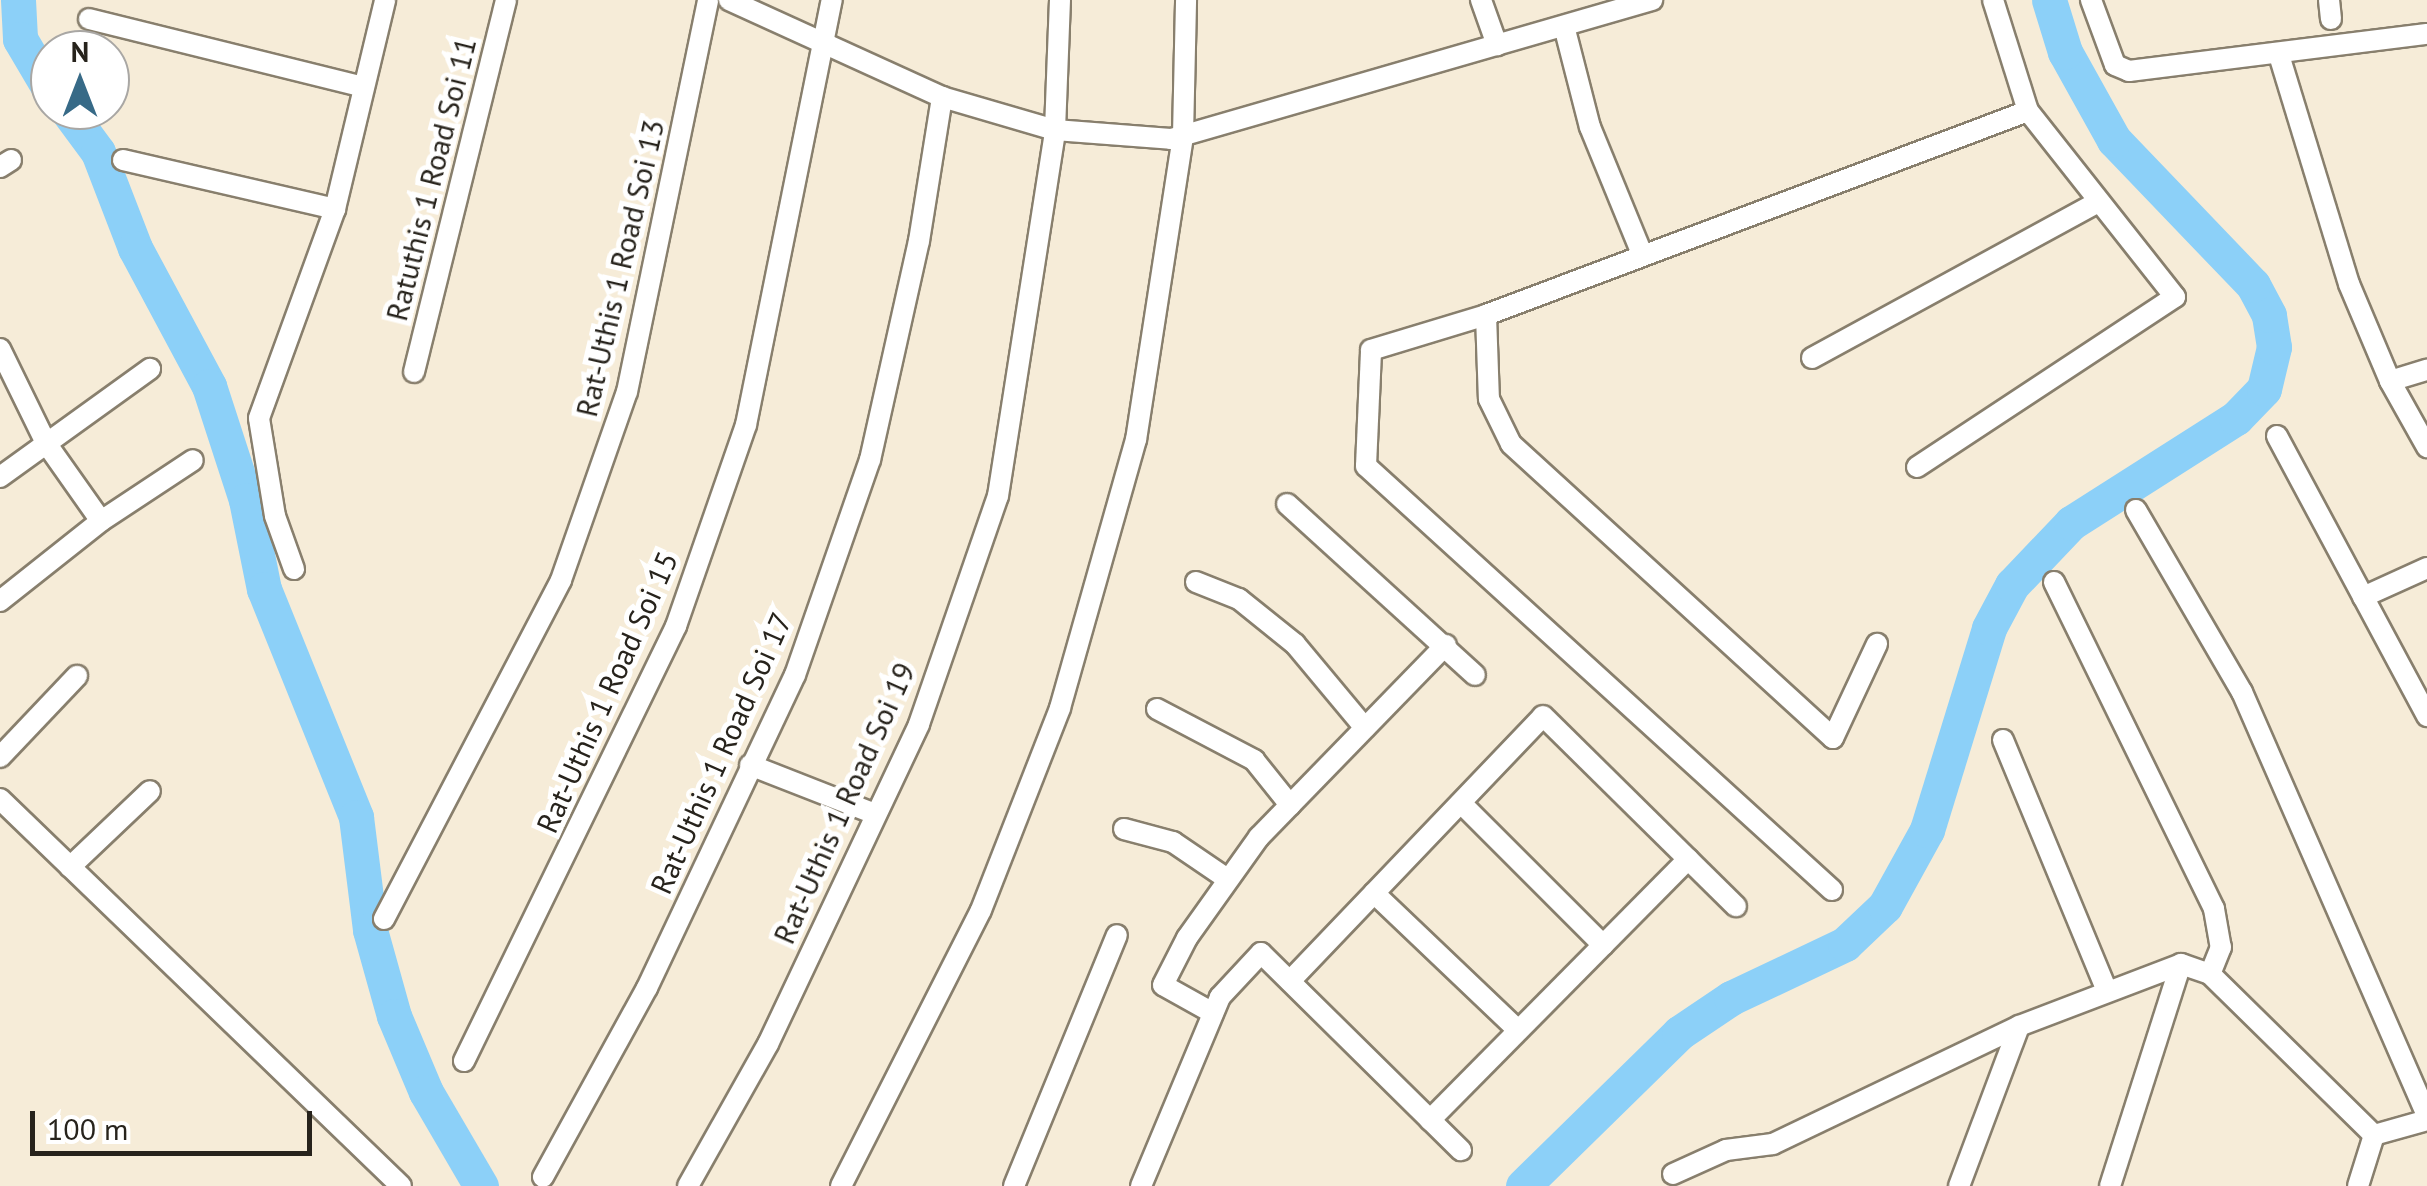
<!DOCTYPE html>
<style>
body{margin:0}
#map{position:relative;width:2427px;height:1186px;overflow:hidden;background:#f6ecd8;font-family:"PT Sans",sans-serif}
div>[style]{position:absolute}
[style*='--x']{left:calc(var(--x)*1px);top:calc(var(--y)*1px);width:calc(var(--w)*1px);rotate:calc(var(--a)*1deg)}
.river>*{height:35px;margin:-17.5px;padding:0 17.5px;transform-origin:17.5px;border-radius:17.5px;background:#8cd0f8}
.roads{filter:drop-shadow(2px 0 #887f6d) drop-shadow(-2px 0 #887f6d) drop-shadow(0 2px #887f6d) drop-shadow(0 -2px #887f6d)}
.minor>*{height:20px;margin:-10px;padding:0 10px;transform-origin:10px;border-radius:10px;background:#fff}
span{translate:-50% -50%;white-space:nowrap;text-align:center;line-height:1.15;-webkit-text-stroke:10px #fff;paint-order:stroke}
.street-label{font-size:30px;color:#27231c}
.north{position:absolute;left:30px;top:30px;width:100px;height:100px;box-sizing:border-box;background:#fff;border:2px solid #a9a7a4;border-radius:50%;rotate:0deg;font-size:28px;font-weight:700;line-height:40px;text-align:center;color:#27231c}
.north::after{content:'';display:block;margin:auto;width:35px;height:45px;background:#376a87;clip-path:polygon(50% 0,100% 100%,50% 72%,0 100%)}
.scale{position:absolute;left:30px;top:1111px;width:282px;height:45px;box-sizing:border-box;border:5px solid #27231c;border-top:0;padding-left:12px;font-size:30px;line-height:35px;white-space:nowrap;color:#27231c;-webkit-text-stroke:8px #fff;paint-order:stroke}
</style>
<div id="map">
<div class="river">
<div style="--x:18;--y:0;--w:39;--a:87"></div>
<div style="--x:20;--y:39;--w:59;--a:59.5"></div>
<div style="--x:67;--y:110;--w:52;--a:53.6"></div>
<div style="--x:98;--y:152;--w:103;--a:68.9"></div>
<div style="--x:135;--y:248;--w:157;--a:61.8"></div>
<div style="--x:209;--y:386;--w:120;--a:72"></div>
<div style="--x:246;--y:500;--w:91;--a:78.6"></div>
<div style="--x:264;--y:589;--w:246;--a:68"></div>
<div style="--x:356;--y:817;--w:114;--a:82.9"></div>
<div style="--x:370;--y:930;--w:89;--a:74.4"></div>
<div style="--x:394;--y:1016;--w:82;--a:67.2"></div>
<div style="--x:426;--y:1092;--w:109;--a:59.7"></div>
<div style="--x:1523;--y:1186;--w:219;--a:-44.4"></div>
<div style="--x:1679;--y:1033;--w:63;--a:-33.9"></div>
<div style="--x:1731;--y:998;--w:126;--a:-25.3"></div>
<div style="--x:1845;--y:944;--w:55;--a:-43.5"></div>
<div style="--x:1885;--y:906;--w:87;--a:-61.1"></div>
<div style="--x:1927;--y:830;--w:211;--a:-72.9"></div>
<div style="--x:1989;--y:628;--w:49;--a:-61.9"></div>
<div style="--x:2012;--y:585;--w:86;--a:-46.4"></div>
<div style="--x:2071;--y:523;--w:196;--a:-32.5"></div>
<div style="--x:2236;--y:418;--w:40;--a:-46"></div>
<div style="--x:2264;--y:389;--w:43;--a:-76.6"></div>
<div style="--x:2274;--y:347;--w:32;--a:-99"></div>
<div style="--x:2269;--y:315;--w:34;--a:-118"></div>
<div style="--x:2253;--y:285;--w:201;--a:-133.8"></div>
<div style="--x:2114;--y:140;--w:101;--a:-119.1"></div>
<div style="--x:2065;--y:52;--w:54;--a:-107.1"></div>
</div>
<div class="roads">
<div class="minor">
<div style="--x:729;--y:0;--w:234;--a:24.5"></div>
<div style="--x:942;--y:97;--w:118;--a:16.3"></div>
<div style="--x:1055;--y:130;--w:116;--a:4.4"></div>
<div style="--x:1171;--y:139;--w:501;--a:-16.12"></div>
<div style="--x:1481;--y:0;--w:48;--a:70.4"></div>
<div style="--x:2091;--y:0;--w:69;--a:69.7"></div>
<div style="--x:2115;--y:65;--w:15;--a:23"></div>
<div style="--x:2129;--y:71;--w:300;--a:-7.1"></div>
<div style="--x:2329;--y:0;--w:19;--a:84"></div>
<div style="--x:89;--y:19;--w:283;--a:13.9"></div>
<div style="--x:1564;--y:26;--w:104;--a:75.6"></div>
<div style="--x:1590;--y:127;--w:139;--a:67.7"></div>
<div style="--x:2279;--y:55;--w:239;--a:73"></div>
<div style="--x:2349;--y:284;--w:105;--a:67.1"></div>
<div style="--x:2390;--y:381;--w:76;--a:60.7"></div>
<div style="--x:123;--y:160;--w:218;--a:13"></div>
<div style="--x:0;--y:167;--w:13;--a:-32"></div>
<div style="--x:1486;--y:315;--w:84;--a:88"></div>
<div style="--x:1489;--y:399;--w:50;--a:63.9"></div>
<div style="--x:1511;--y:444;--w:436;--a:42.4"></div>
<div style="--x:1833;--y:738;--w:104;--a:-64.9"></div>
<div style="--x:0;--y:349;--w:105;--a:63.9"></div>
<div style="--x:46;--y:443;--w:95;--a:54.8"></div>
<div style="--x:1812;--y:358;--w:322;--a:-28.6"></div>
<div style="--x:414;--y:372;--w:383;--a:-76.1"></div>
<div style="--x:2390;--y:381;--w:39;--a:-17"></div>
<div style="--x:2277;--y:436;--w:318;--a:61.8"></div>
<div style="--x:1917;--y:467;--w:309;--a:-33.4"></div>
<div style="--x:2175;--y:297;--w:237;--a:-128.3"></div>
<div style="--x:2028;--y:111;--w:116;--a:-107.5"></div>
<div style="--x:0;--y:477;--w:185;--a:-35.8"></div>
<div style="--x:1287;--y:504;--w:254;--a:42.3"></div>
<div style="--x:2136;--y:510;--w:211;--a:59.8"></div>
<div style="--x:2242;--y:692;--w:463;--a:66.4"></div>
<div style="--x:294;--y:569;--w:56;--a:-109.7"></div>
<div style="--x:275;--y:516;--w:99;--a:-99.3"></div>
<div style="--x:259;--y:418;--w:222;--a:-70"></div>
<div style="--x:335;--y:209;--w:215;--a:-76.5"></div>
<div style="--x:1196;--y:582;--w:46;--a:21.6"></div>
<div style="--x:1239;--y:599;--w:72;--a:38.8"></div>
<div style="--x:1295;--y:644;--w:109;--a:50.2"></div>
<div style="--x:2054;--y:582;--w:364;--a:63.9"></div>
<div style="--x:2214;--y:909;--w:39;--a:80"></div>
<div style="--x:2221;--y:947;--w:29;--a:112"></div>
<div style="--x:2363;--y:597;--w:70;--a:-24.4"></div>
<div style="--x:0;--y:601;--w:129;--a:-38.4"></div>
<div style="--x:101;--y:521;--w:110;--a:-33.5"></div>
<div style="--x:1157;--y:709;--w:110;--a:27.7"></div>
<div style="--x:1254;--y:760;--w:58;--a:51.3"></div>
<div style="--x:2003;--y:740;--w:272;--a:67.5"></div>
<div style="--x:0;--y:757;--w:112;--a:-46.5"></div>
<div style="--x:750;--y:765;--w:134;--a:21.4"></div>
<div style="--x:0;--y:799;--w:557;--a:43.98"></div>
<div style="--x:1461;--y:803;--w:201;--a:45"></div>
<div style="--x:1124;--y:829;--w:51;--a:14.9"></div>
<div style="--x:1173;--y:842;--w:64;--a:34.2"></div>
<div style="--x:70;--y:867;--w:110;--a:-43.5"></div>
<div style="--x:1832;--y:890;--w:630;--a:-137.7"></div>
<div style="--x:1366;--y:466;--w:116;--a:-87.5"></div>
<div style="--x:1371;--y:350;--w:120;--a:-16.9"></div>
<div style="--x:1486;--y:315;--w:579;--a:-20.63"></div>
<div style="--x:1374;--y:893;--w:199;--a:43.6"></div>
<div style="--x:384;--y:919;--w:382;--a:-62.4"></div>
<div style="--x:561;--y:580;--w:199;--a:-70.7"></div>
<div style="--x:627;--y:392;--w:400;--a:-78.3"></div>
<div style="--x:1290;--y:981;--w:366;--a:-46.3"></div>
<div style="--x:1543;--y:716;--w:271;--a:44.6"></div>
<div style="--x:1213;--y:1013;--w:57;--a:-150.8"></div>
<div style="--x:1163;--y:985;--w:53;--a:-62.9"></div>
<div style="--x:1187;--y:938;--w:124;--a:-54.5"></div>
<div style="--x:1259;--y:837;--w:268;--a:-45.8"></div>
<div style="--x:464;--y:1061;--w:484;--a:-64"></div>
<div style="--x:676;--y:626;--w:213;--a:-70.8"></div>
<div style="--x:746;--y:425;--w:434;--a:-78.6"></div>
<div style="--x:1430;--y:1120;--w:367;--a:-45.3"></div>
<div style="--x:2374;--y:1135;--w:55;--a:-15.8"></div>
<div style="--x:1673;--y:1174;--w:58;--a:-24.4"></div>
<div style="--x:1726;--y:1150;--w:47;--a:-7.3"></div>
<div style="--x:1773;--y:1144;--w:273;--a:-25.6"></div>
<div style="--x:2019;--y:1026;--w:173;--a:-20.9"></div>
<div style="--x:2181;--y:964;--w:31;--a:19"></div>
<div style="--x:2210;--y:974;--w:230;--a:44.5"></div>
<div style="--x:543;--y:1177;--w:216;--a:-61.2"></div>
<div style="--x:647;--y:988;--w:346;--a:-64.7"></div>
<div style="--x:795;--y:675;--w:228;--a:-70.8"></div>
<div style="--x:870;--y:460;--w:224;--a:-77.4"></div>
<div style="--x:919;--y:241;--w:146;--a:-80.9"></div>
<div style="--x:688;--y:1186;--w:163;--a:-60.6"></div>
<div style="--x:768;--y:1044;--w:354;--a:-64.7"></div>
<div style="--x:919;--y:724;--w:241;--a:-70.9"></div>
<div style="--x:998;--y:496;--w:370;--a:-81.1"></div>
<div style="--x:1055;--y:130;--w:130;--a:-87.8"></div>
<div style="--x:841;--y:1186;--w:309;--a:-63.1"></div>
<div style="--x:981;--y:910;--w:217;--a:-68.6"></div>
<div style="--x:1060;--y:708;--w:279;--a:-74.2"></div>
<div style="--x:1136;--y:440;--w:309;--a:-81.2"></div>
<div style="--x:1183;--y:135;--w:135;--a:-88.7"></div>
<div style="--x:1014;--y:1186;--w:271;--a:-67.7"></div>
<div style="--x:1141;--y:1186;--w:205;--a:-67.3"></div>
<div style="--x:1220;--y:997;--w:60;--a:-47"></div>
<div style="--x:1261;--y:953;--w:281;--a:44.6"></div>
<div style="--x:1959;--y:1186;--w:171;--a:-69.4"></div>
<div style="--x:2110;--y:1186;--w:233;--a:-72.3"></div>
<div style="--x:2358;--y:1186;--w:53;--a:-72.6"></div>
</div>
</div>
<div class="street-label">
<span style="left:431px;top:179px;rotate:-76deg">Ratuthis 1 Road Soi 11</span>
<span style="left:620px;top:268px;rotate:-77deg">Rat-Uthis 1 Road Soi 13</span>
<span style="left:607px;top:692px;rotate:-66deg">Rat-Uthis 1 Road Soi 15</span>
<span style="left:721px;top:753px;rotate:-66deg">Rat-Uthis 1 Road Soi 17</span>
<span style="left:844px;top:803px;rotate:-66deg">Rat-Uthis 1 Road Soi 19</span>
</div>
<div class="north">N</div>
<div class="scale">100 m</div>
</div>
